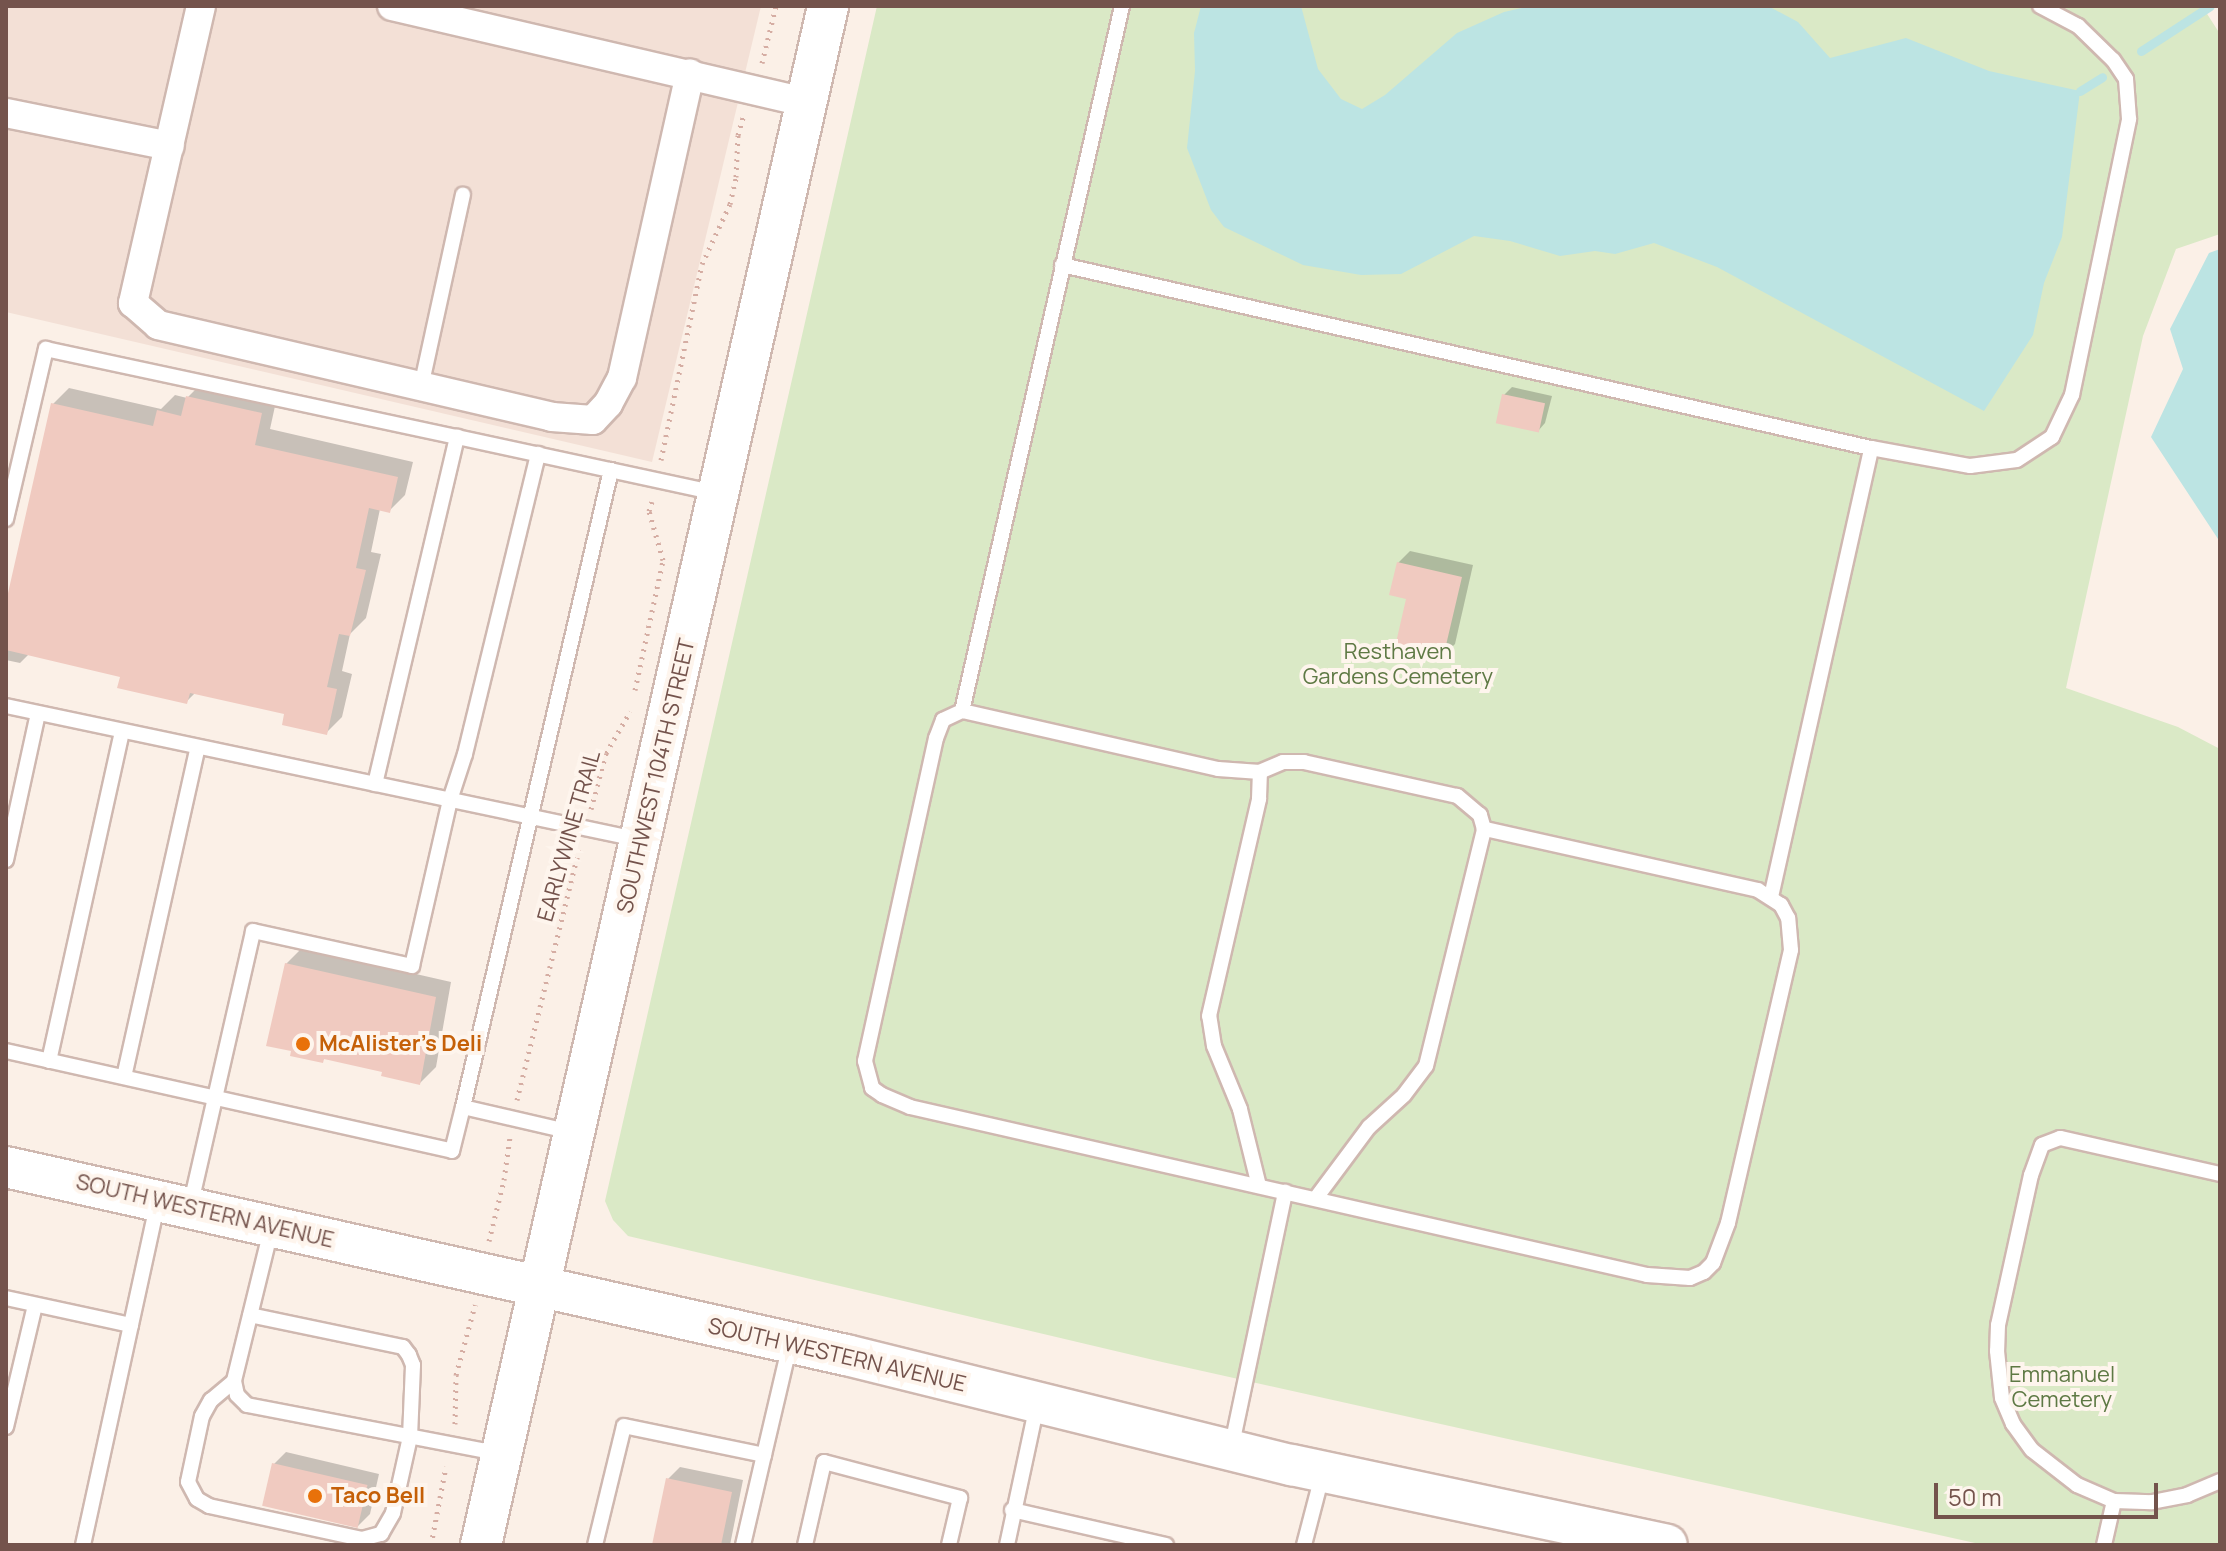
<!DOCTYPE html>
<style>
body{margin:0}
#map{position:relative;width:2226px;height:1551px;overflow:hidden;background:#fbf0e7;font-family:Manrope,sans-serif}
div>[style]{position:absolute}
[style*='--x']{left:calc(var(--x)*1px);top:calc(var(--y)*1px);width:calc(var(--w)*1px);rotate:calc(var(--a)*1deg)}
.residential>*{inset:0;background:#f3e0d6}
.green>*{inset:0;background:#dae9c6}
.water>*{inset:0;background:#bce4e3}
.shadow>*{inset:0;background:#0003}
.stream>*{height:9px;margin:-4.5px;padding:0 4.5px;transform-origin:4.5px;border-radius:4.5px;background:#bce4e3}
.building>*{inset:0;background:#f0cac0;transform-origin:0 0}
.path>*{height:5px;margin-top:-2.5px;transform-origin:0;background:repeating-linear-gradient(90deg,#d5ada3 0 2px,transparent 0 8px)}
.roads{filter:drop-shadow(2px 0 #cfb8b0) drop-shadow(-2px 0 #cfb8b0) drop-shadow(0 2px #cfb8b0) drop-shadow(0 -2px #cfb8b0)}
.lane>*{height:14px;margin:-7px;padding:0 7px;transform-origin:7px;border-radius:7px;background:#fff}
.street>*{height:28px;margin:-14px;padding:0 14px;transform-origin:14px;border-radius:14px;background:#fff}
.secondary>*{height:40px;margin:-20px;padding:0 20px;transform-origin:20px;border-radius:20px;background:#fff}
.dots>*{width:22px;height:22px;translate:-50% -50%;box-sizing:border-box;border:4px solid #fef5ed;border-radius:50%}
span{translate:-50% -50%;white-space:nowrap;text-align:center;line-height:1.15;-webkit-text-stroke:8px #fef5ed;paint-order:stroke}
.park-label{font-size:22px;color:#5e7944}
.street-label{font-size:22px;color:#74534c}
.food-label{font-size:22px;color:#c56008;font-weight:700}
.left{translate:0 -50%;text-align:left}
.frame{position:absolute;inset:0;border:8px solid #74534c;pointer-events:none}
.scale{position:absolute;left:1934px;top:1483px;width:224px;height:36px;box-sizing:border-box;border:4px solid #74534c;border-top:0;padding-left:10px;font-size:24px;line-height:28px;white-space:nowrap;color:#74534c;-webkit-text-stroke:6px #fef5ed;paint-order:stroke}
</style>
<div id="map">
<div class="residential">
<div style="clip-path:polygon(6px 6px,761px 6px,652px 462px,6px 312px)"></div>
</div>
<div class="green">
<div style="clip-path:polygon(877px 6px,2202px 6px,2220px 34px,2220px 234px,2176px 249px,2143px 336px,2066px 688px,2178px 727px,2220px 749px,2220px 1545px,1984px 1545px,1162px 1362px,628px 1236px,613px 1220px,605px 1201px)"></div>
</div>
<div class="water">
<div style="clip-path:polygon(1201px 6px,1301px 6px,1318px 69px,1341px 99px,1362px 109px,1385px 95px,1457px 33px,1504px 12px,1530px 6px,1768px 6px,1798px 22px,1830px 58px,1906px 38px,1989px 71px,2080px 91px,2062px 237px,2044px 283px,2033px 335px,1984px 411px,1717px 267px,1654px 243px,1615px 254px,1595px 251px,1560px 256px,1510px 241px,1474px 236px,1401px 274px,1361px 275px,1303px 265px,1224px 227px,1211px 210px,1187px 148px,1195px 71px,1194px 33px)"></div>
<div style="clip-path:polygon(2220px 249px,2220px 542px,2151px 437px,2183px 369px,2170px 329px,2209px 253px)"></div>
</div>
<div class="shadow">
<div style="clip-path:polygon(204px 381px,277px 397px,270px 429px,413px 462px,405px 495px,389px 511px,380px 509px,371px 552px,381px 554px,366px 618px,350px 634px,342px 671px,352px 674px,342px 717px,326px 733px,287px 713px,196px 692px,186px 702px,122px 675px,29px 654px,20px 663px,6px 660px,6px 611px,53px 404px,69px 388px,161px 409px,175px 395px,187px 398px)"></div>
<div style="clip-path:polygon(1512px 387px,1552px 396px,1545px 423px,1538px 431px,1504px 395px)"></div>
<div style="clip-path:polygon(1410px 551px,1473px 565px,1455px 644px,1443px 656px,1408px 598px,1398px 563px)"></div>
<div style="clip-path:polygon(302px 948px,451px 982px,436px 1067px,420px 1083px,384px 1070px,326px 1057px,322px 1061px,286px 964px)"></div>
<div style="clip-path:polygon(286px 1452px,379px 1474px,370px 1514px,358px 1526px,274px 1464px)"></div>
<div style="clip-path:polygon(680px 1467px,743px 1480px,730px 1545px,654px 1545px,668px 1479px)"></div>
</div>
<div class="stream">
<div style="--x:2141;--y:51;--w:82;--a:-33.1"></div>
<div style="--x:2080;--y:91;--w:26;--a:-32"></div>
</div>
<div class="building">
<div style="left:1502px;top:394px;width:44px;height:30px;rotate:12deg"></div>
<div style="clip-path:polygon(186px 396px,262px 413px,255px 445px,398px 477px,390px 513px,369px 508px,356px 568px,366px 570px,350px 636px,339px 634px,327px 687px,337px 689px,327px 735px,282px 725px,284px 714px,190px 693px,187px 704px,117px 688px,120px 677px,6px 650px,6px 602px,51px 403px,153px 426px,157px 410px,181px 416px)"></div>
<div style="clip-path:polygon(1397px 562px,1462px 577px,1443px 658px,1395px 647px,1406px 599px,1389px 595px)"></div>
<div style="clip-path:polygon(285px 963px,436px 997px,420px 1085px,381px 1076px,382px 1072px,324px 1059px,323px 1063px,290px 1056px,291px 1051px,266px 1046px)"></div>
<div style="left:272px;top:1463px;width:98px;height:44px;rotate:13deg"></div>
<div style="clip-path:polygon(666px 1478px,732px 1492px,721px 1545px,652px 1545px)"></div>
</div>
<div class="path">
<div style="--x:762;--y:63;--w:59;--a:-76.2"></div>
<div style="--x:661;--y:460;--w:200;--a:-78.2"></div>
<div style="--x:702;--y:264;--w:66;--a:-65"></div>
<div style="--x:730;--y:204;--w:28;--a:-77"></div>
<div style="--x:736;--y:177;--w:42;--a:-87.3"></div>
<div style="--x:738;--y:135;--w:22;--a:-74"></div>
<div style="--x:635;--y:690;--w:133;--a:-77.8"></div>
<div style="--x:663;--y:560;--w:51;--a:-105.9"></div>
<div style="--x:649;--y:511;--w:10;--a:-73"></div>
<div style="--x:591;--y:809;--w:58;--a:-75"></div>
<div style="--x:606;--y:753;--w:48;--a:-59.7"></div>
<div style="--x:517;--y:1100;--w:259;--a:-76.1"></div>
<div style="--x:489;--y:1241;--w:63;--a:-76.2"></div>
<div style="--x:504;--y:1180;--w:43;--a:-82.1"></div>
<div style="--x:455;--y:1424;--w:49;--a:-88.8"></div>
<div style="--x:456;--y:1375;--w:73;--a:-74.8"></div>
<div style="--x:431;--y:1545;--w:80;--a:-79.2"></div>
</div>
<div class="roads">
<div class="lane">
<div style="--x:1062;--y:265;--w:829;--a:12.75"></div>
<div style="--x:1871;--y:448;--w:101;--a:10.3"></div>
<div style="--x:1970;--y:466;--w:47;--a:-7.3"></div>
<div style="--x:2017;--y:460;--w:42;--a:-33.3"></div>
<div style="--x:2052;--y:437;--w:47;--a:-64.5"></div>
<div style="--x:2072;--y:395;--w:282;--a:-78.3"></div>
<div style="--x:2129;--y:119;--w:40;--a:-94.3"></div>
<div style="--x:2126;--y:79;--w:23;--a:-124"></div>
<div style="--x:2113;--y:60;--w:49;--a:-135.8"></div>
<div style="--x:2078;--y:26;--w:43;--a:-152.2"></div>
<div style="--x:421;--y:387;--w:197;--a:-77.7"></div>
<div style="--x:6;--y:519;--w:175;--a:-76.8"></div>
<div style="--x:46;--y:349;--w:420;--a:12.1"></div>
<div style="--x:6;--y:706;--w:644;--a:11.92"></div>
<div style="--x:962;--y:711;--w:723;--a:-77.21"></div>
<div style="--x:375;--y:784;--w:357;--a:-76.7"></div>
<div style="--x:457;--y:437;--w:266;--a:12.2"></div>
<div style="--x:6;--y:860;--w:150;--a:-77.7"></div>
<div style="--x:1771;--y:897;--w:460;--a:-77.4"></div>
<div style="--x:6;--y:1051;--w:457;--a:12.6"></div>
<div style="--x:452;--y:1151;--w:45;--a:-76"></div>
<div style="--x:463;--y:1107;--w:111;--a:13"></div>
<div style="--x:49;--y:1061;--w:338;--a:-77.5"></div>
<div style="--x:124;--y:1077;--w:338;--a:-77.4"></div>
<div style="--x:463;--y:1107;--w:654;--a:-76.92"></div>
<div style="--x:2220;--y:1174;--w:164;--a:-167.3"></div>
<div style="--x:2060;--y:1138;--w:19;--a:159"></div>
<div style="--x:2042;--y:1145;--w:32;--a:110"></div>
<div style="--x:2031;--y:1175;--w:154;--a:102.4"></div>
<div style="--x:1998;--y:1325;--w:26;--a:92"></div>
<div style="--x:1997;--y:1351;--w:47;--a:83.9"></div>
<div style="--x:2002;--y:1398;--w:28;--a:67"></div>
<div style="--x:2013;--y:1424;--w:32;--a:54"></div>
<div style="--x:2032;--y:1450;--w:57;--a:37.9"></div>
<div style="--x:2077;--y:1485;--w:40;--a:23.4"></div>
<div style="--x:2114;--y:1501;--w:38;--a:2"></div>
<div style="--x:2152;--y:1502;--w:36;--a:-11"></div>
<div style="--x:2187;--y:1495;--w:36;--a:-23"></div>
<div style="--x:1259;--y:1186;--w:79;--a:-103.9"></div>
<div style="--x:1240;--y:1109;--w:68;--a:-112.4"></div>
<div style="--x:1214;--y:1046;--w:30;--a:-99"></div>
<div style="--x:1209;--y:1016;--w:223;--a:-77"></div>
<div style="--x:1259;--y:799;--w:27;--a:-88"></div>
<div style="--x:1316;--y:1198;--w:89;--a:-53.3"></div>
<div style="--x:1369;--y:1127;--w:47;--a:-42.4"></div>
<div style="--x:1404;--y:1095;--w:36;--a:-53"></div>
<div style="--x:1426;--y:1066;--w:244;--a:-76.2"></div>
<div style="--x:1484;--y:829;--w:15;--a:-106"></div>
<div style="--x:1480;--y:815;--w:30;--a:-140"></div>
<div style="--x:1457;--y:796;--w:157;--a:-167.5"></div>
<div style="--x:1304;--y:762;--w:21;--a:180"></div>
<div style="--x:1283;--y:762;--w:25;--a:157"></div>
<div style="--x:1260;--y:772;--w:42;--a:-175.9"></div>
<div style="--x:1218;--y:769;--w:262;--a:-167.2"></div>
<div style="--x:962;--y:711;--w:21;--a:155"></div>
<div style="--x:943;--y:720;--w:19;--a:111"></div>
<div style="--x:936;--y:738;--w:331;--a:102.4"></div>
<div style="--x:865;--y:1061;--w:28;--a:75"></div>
<div style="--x:872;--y:1088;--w:12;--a:35"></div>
<div style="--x:882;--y:1095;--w:30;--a:23"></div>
<div style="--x:910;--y:1107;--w:756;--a:12.84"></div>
<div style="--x:1647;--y:1275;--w:43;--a:4"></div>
<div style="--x:1690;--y:1278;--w:15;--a:-23"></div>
<div style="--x:1704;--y:1272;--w:13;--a:-45"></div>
<div style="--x:1713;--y:1263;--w:43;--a:-69.4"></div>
<div style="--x:1728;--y:1223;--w:280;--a:-77"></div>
<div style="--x:1791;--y:950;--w:32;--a:-95"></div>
<div style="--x:1788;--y:918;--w:15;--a:-118"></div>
<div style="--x:1781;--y:905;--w:27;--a:-147"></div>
<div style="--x:1758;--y:890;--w:281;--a:-167.4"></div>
<div style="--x:190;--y:1207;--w:283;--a:-77.1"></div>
<div style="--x:253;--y:931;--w:163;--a:12.4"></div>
<div style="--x:412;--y:966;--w:170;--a:-77.1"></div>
<div style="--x:450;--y:800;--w:48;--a:-71.9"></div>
<div style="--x:465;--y:754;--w:309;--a:-76.3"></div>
<div style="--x:271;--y:1230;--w:155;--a:103.8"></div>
<div style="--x:234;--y:1381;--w:14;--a:78"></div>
<div style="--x:237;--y:1395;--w:14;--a:45"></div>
<div style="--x:247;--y:1405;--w:255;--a:10.9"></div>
<div style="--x:6;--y:1298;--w:128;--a:12.2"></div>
<div style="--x:234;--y:1381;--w:30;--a:140"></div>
<div style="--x:211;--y:1400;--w:18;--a:119"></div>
<div style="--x:202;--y:1416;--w:67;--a:102"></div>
<div style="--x:188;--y:1482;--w:19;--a:62"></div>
<div style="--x:197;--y:1499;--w:14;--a:30"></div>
<div style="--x:209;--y:1506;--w:157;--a:12.2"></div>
<div style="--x:362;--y:1539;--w:20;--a:-15"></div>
<div style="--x:381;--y:1534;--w:24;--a:-60"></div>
<div style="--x:393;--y:1513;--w:78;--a:-77.4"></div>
<div style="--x:410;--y:1437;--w:72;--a:-87.6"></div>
<div style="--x:413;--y:1365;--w:11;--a:-112"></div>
<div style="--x:409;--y:1355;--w:10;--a:-127"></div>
<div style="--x:403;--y:1347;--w:156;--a:-168.2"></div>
<div style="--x:6;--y:1427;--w:125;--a:-76.6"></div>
<div style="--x:1231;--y:1449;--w:263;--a:-78.1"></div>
<div style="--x:1012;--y:1510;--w:158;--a:12.8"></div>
<div style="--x:83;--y:1545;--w:351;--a:-77.7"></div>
<div style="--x:595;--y:1545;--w:122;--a:-76.3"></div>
<div style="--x:624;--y:1426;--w:143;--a:11.7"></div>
<div style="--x:764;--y:1455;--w:114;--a:-76.8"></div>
<div style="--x:743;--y:1545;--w:92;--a:-76.9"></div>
<div style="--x:805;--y:1545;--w:85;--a:-77.1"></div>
<div style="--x:824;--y:1462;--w:141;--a:14.8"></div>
<div style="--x:960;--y:1498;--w:48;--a:103.2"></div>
<div style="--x:1007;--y:1545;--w:143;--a:-77.9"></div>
<div style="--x:1304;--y:1545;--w:71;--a:-75.4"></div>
<div style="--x:2104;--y:1545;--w:45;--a:-77.2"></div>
</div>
<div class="street">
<div style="--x:201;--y:6;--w:305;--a:102.9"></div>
<div style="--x:133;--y:303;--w:33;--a:41"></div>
<div style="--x:158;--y:325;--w:405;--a:13.1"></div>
<div style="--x:552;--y:417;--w:41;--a:4.2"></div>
<div style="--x:593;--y:420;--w:22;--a:-47"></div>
<div style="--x:608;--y:404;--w:30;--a:-62"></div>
<div style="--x:622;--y:378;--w:312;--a:-77.4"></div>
<div style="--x:392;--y:6;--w:425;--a:13.1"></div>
<div style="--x:6;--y:113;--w:167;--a:11.4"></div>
</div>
<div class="secondary">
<div style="--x:6;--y:1167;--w:861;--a:12.62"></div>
<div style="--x:846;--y:1355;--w:459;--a:13.9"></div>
<div style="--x:1292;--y:1465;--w:383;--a:12"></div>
<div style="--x:481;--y:1545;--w:1578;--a:-77.29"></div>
</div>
</div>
<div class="dots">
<div style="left:303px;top:1044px;background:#e8710a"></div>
<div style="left:315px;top:1496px;background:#e8710a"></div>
</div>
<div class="park-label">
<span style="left:1398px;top:664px">Resthaven<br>Gardens Cemetery</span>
<span style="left:2062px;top:1387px">Emmanuel<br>Cemetery</span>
</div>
<div class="street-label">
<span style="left:656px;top:776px;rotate:-77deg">SOUTHWEST 104TH STREET</span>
<span style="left:569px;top:836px;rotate:-74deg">EARLYWINE TRAIL</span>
<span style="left:205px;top:1211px;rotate:13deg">SOUTH WESTERN AVENUE</span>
<span style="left:837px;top:1355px;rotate:13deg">SOUTH WESTERN AVENUE</span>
</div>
<div class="food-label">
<span class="left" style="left:319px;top:1044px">McAlister's Deli</span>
<span class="left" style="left:331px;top:1496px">Taco Bell</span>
</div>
<div class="frame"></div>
<div class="scale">50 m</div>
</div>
